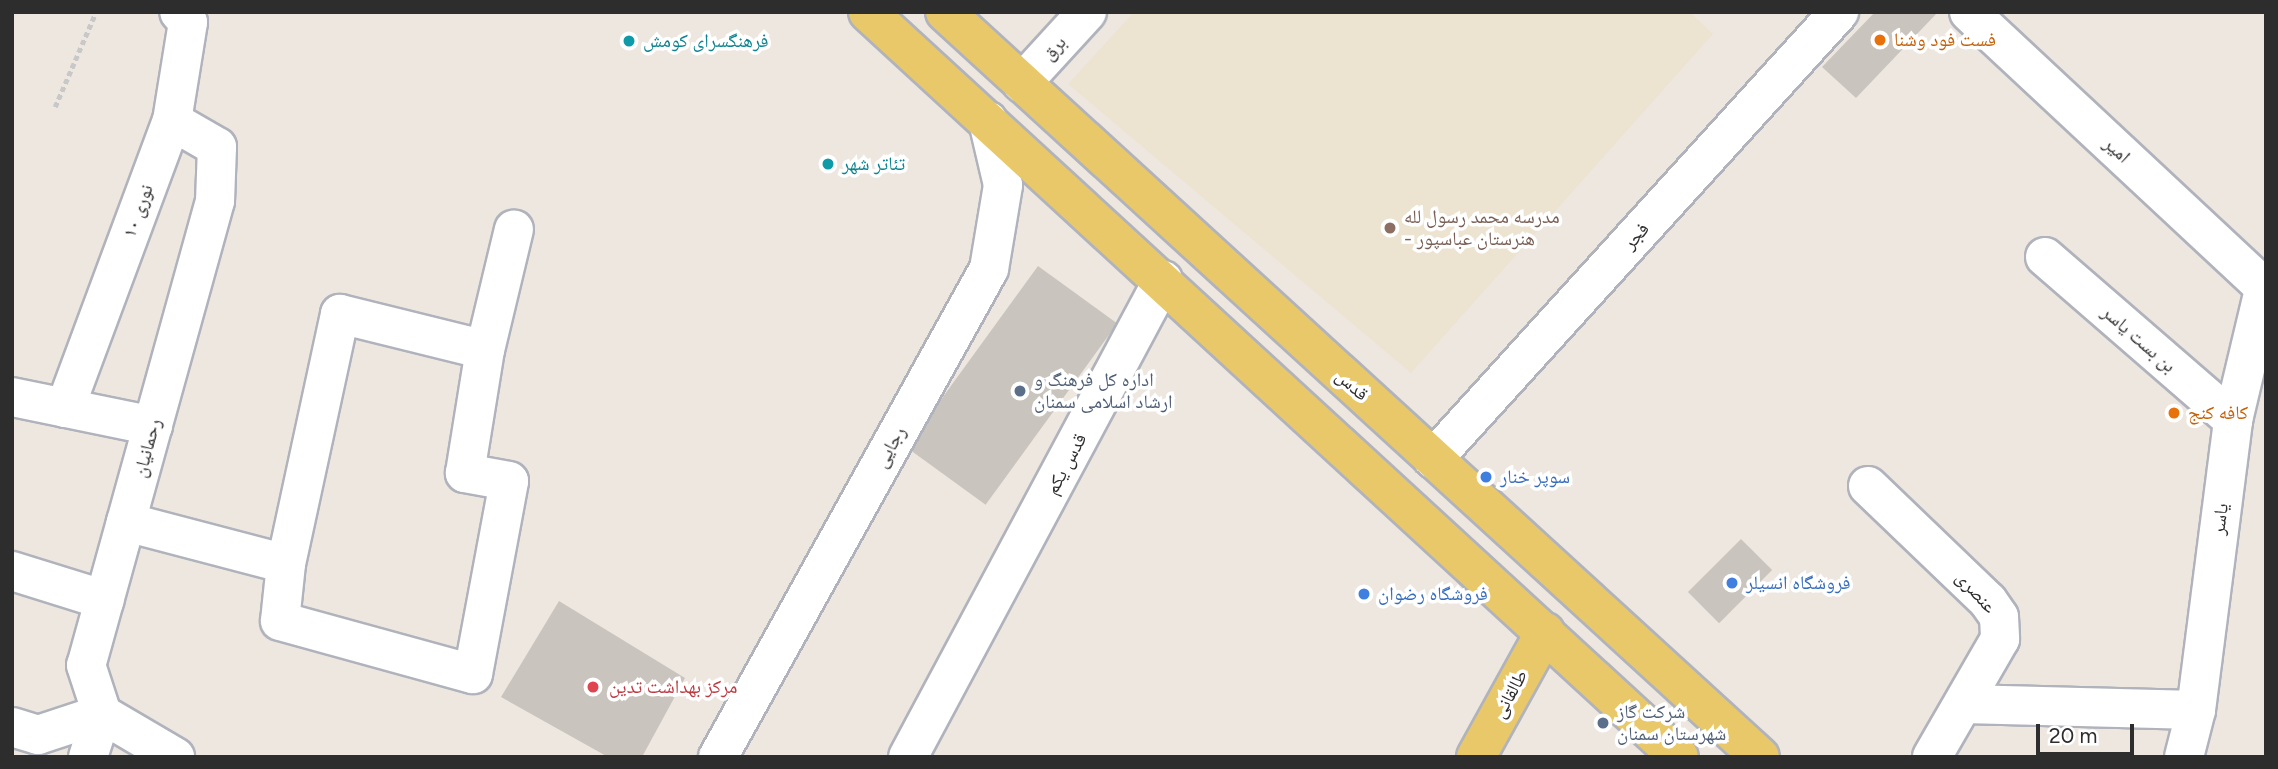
<!DOCTYPE html>
<meta charset="utf-8">
<style>
body{margin:0}
#map{position:relative;width:2278px;height:769px;overflow:hidden;background:#ede7e0;font-family:Figtree,"Noto Naskh Arabic",sans-serif}
div>[style]{position:absolute}
[style*='--x']{left:calc(var(--x)*1px);top:calc(var(--y)*1px);width:calc(var(--w)*1px);rotate:calc(var(--a)*1deg)}
.education>*{inset:0;background:#ede3d1}
.building>*{inset:0;background:#c9c5be;transform-origin:0 0}
.path>*{height:4.5px;margin-top:-2.25px;transform-origin:0;background:repeating-linear-gradient(90deg,#c8c8c8 0 5px,transparent 0 8.5px)}
.roads{filter:drop-shadow(2px 0 #b0b3bc) drop-shadow(-2px 0 #b0b3bc) drop-shadow(0 2px #b0b3bc) drop-shadow(0 -2px #b0b3bc)}
.minor>*{height:38px;margin:-19px;padding:0 19px;transform-origin:19px;border-radius:19px;background:#fff}
.major>*{height:38px;margin:-19px;padding:0 19px;transform-origin:19px;border-radius:19px;background:#e9c86a}
.dots>*{width:19px;height:19px;translate:-50% -50%;box-sizing:border-box;border:4px solid #fff;border-radius:50%}
span{translate:-50% -50%;white-space:nowrap;text-align:center;line-height:1.15;-webkit-text-stroke:7px #fff;paint-order:stroke}
.food-label{font-size:19px;color:#c56008}
.left{translate:0 -50%;text-align:left}
.culture-label{font-size:19px;color:#0d838f}
.street-label{font-size:19px;color:#2d2d2d}
.education-label{font-size:19px;color:#785e54}
.service-label{font-size:19px;color:#4e5e75}
.shop-label{font-size:19px;color:#366cbe}
.health-label{font-size:19px;color:#be3a42}
.frame{position:absolute;inset:0;border:14px solid #2d2d2d;pointer-events:none}
.scale{position:absolute;left:2036px;top:724px;width:98px;height:32px;box-sizing:border-box;border:4px solid #2d2d2d;border-top:0;padding-left:9px;font-size:21px;line-height:24px;white-space:nowrap;color:#2d2d2d;-webkit-text-stroke:5px #fff;paint-order:stroke}
</style>
<div id="map">
<div class="education">
<div style="clip-path:polygon(1134px 12px,1690px 12px,1713px 34px,1411px 373px,1068px 84px)"></div>
</div>
<div class="building">
<div style="clip-path:polygon(1875px 12px,1938px 12px,1856px 98px,1822px 67px)"></div>
<div style="left:1038px;top:266px;width:98px;height:224px;rotate:36deg"></div>
<div style="left:1741px;top:539px;width:44px;height:75px;rotate:45deg"></div>
<div style="clip-path:polygon(559px 601px,685px 678px,642px 757px,608px 757px,501px 697px)"></div>
</div>
<div class="path">
<div style="--x:55;--y:107;--w:103;--a:-66.7"></div>
</div>
<div class="roads">
<div class="minor">
<div style="--x:1969;--y:12;--w:403;--a:43"></div>
<div style="--x:1022;--y:83;--w:96;--a:-47.5"></div>
<div style="--x:172;--y:121;--w:52;--a:30"></div>
<div style="--x:217;--y:147;--w:54;--a:92.1"></div>
<div style="--x:215;--y:201;--w:482;--a:105.5"></div>
<div style="--x:86;--y:665;--w:52;--a:71.9"></div>
<div style="--x:102;--y:714;--w:85;--a:30.5"></div>
<div style="--x:2045;--y:257;--w:249;--a:40.9"></div>
<div style="--x:12;--y:397;--w:144;--a:11.6"></div>
<div style="--x:65;--y:408;--w:306;--a:-69.6"></div>
<div style="--x:172;--y:121;--w:100;--a:-80.8"></div>
<div style="--x:188;--y:22;--w:13;--a:-132"></div>
<div style="--x:1433;--y:459;--w:604;--a:-47.75"></div>
<div style="--x:1868;--y:486;--w:166;--a:43.8"></div>
<div style="--x:1988;--y:601;--w:19;--a:55"></div>
<div style="--x:1999;--y:617;--w:22;--a:87"></div>
<div style="--x:2000;--y:639;--w:136;--a:120"></div>
<div style="--x:126;--y:522;--w:165;--a:14.7"></div>
<div style="--x:286;--y:564;--w:256;--a:-77.8"></div>
<div style="--x:340;--y:314;--w:149;--a:13.9"></div>
<div style="--x:485;--y:350;--w:124;--a:-76.5"></div>
<div style="--x:286;--y:564;--w:57;--a:96"></div>
<div style="--x:280;--y:621;--w:200;--a:15.4"></div>
<div style="--x:473;--y:674;--w:196;--a:-79.4"></div>
<div style="--x:509;--y:481;--w:45;--a:-169.7"></div>
<div style="--x:465;--y:473;--w:125;--a:-80.8"></div>
<div style="--x:12;--y:571;--w:97;--a:17.3"></div>
<div style="--x:1964;--y:704;--w:232;--a:1.5"></div>
<div style="--x:12;--y:727;--w:27;--a:17"></div>
<div style="--x:38;--y:735;--w:67;--a:-18.2"></div>
<div style="--x:88;--y:757;--w:45;--a:-72"></div>
<div style="--x:718;--y:757;--w:558;--a:-60.96"></div>
<div style="--x:989;--y:269;--w:85;--a:-80.5"></div>
<div style="--x:1003;--y:185;--w:66;--a:-103.2"></div>
<div style="--x:908;--y:757;--w:541;--a:-61.87"></div>
<div style="--x:2184;--y:757;--w:49;--a:-75.7"></div>
<div style="--x:2196;--y:710;--w:292;--a:-82.7"></div>
<div style="--x:2233;--y:420;--w:142;--a:-76.6"></div>
</div>
<div class="major">
<div style="--x:868;--y:12;--w:1101;--a:42.57"></div>
<div style="--x:945;--y:12;--w:1104;--a:42.43"></div>
<div style="--x:1476;--y:757;--w:143;--a:-61.1"></div>
</div>
</div>
<div class="dots">
<div style="left:1880px;top:40px;background:#e8710a"></div>
<div style="left:629px;top:41px;background:#0f9aa8"></div>
<div style="left:828px;top:164px;background:#0f9aa8"></div>
<div style="left:1390px;top:228px;background:#8d6e63"></div>
<div style="left:1020px;top:391px;background:#5c6f8a"></div>
<div style="left:2174px;top:413px;background:#e8710a"></div>
<div style="left:1486px;top:477px;background:#3f7fe0"></div>
<div style="left:1732px;top:583px;background:#3f7fe0"></div>
<div style="left:1364px;top:594px;background:#3f7fe0"></div>
<div style="left:593px;top:687px;background:#e0444e"></div>
<div style="left:1603px;top:723px;background:#5c6f8a"></div>
</div>
<div class="food-label">
<span class="left" style="left:1894px;top:40px">فست فود وشنا</span>
<span class="left" style="left:2188px;top:413px">کافه کنج</span>
</div>
<div class="culture-label">
<span class="left" style="left:643px;top:41px">فرهنگسرای کومش</span>
<span class="left" style="left:842px;top:164px">تئاتر شهر</span>
</div>
<div class="street-label">
<span style="left:1054px;top:48px;rotate:-47deg">برق</span>
<span style="left:2117px;top:150px;rotate:43deg">امیر</span>
<span style="left:138px;top:211px;rotate:-70deg">نوری ۱۰</span>
<span style="left:1636px;top:236px;rotate:-48deg">فجر</span>
<span style="left:2139px;top:339px;rotate:41deg">بن بست یاسر</span>
<span style="left:1352px;top:385px;rotate:42deg">قدس</span>
<span style="left:890px;top:447px;rotate:-61deg">رجایی</span>
<span style="left:147px;top:448px;rotate:-75deg">رحمانیان</span>
<span style="left:1066px;top:464px;rotate:-62deg">قدس یکم</span>
<span style="left:2220px;top:519px;rotate:-83deg">یاسر</span>
<span style="left:1976px;top:592px;rotate:47deg">عنصری</span>
<span style="left:1510px;top:694px;rotate:-61deg">طالقانی</span>
</div>
<div class="education-label">
<span class="left" style="left:1404px;top:228px">مدرسه محمد رسول لله<br>- هنرستان عباسپور</span>
</div>
<div class="service-label">
<span class="left" style="left:1034px;top:391px">اداره کل فرهنگ و<br>ارشاد اسلامی سمنان</span>
<span class="left" style="left:1617px;top:723px">شرکت گاز<br>شهرستان سمنان</span>
</div>
<div class="shop-label">
<span class="left" style="left:1500px;top:477px">سوپر خنار</span>
<span class="left" style="left:1746px;top:583px">فروشگاه انسیلر</span>
<span class="left" style="left:1378px;top:594px">فروشگاه رضوان</span>
</div>
<div class="health-label">
<span class="left" style="left:609px;top:687px">مرکز بهداشت تدین</span>
</div>
<div class="frame"></div>
<div class="scale">20 m</div>
</div>
